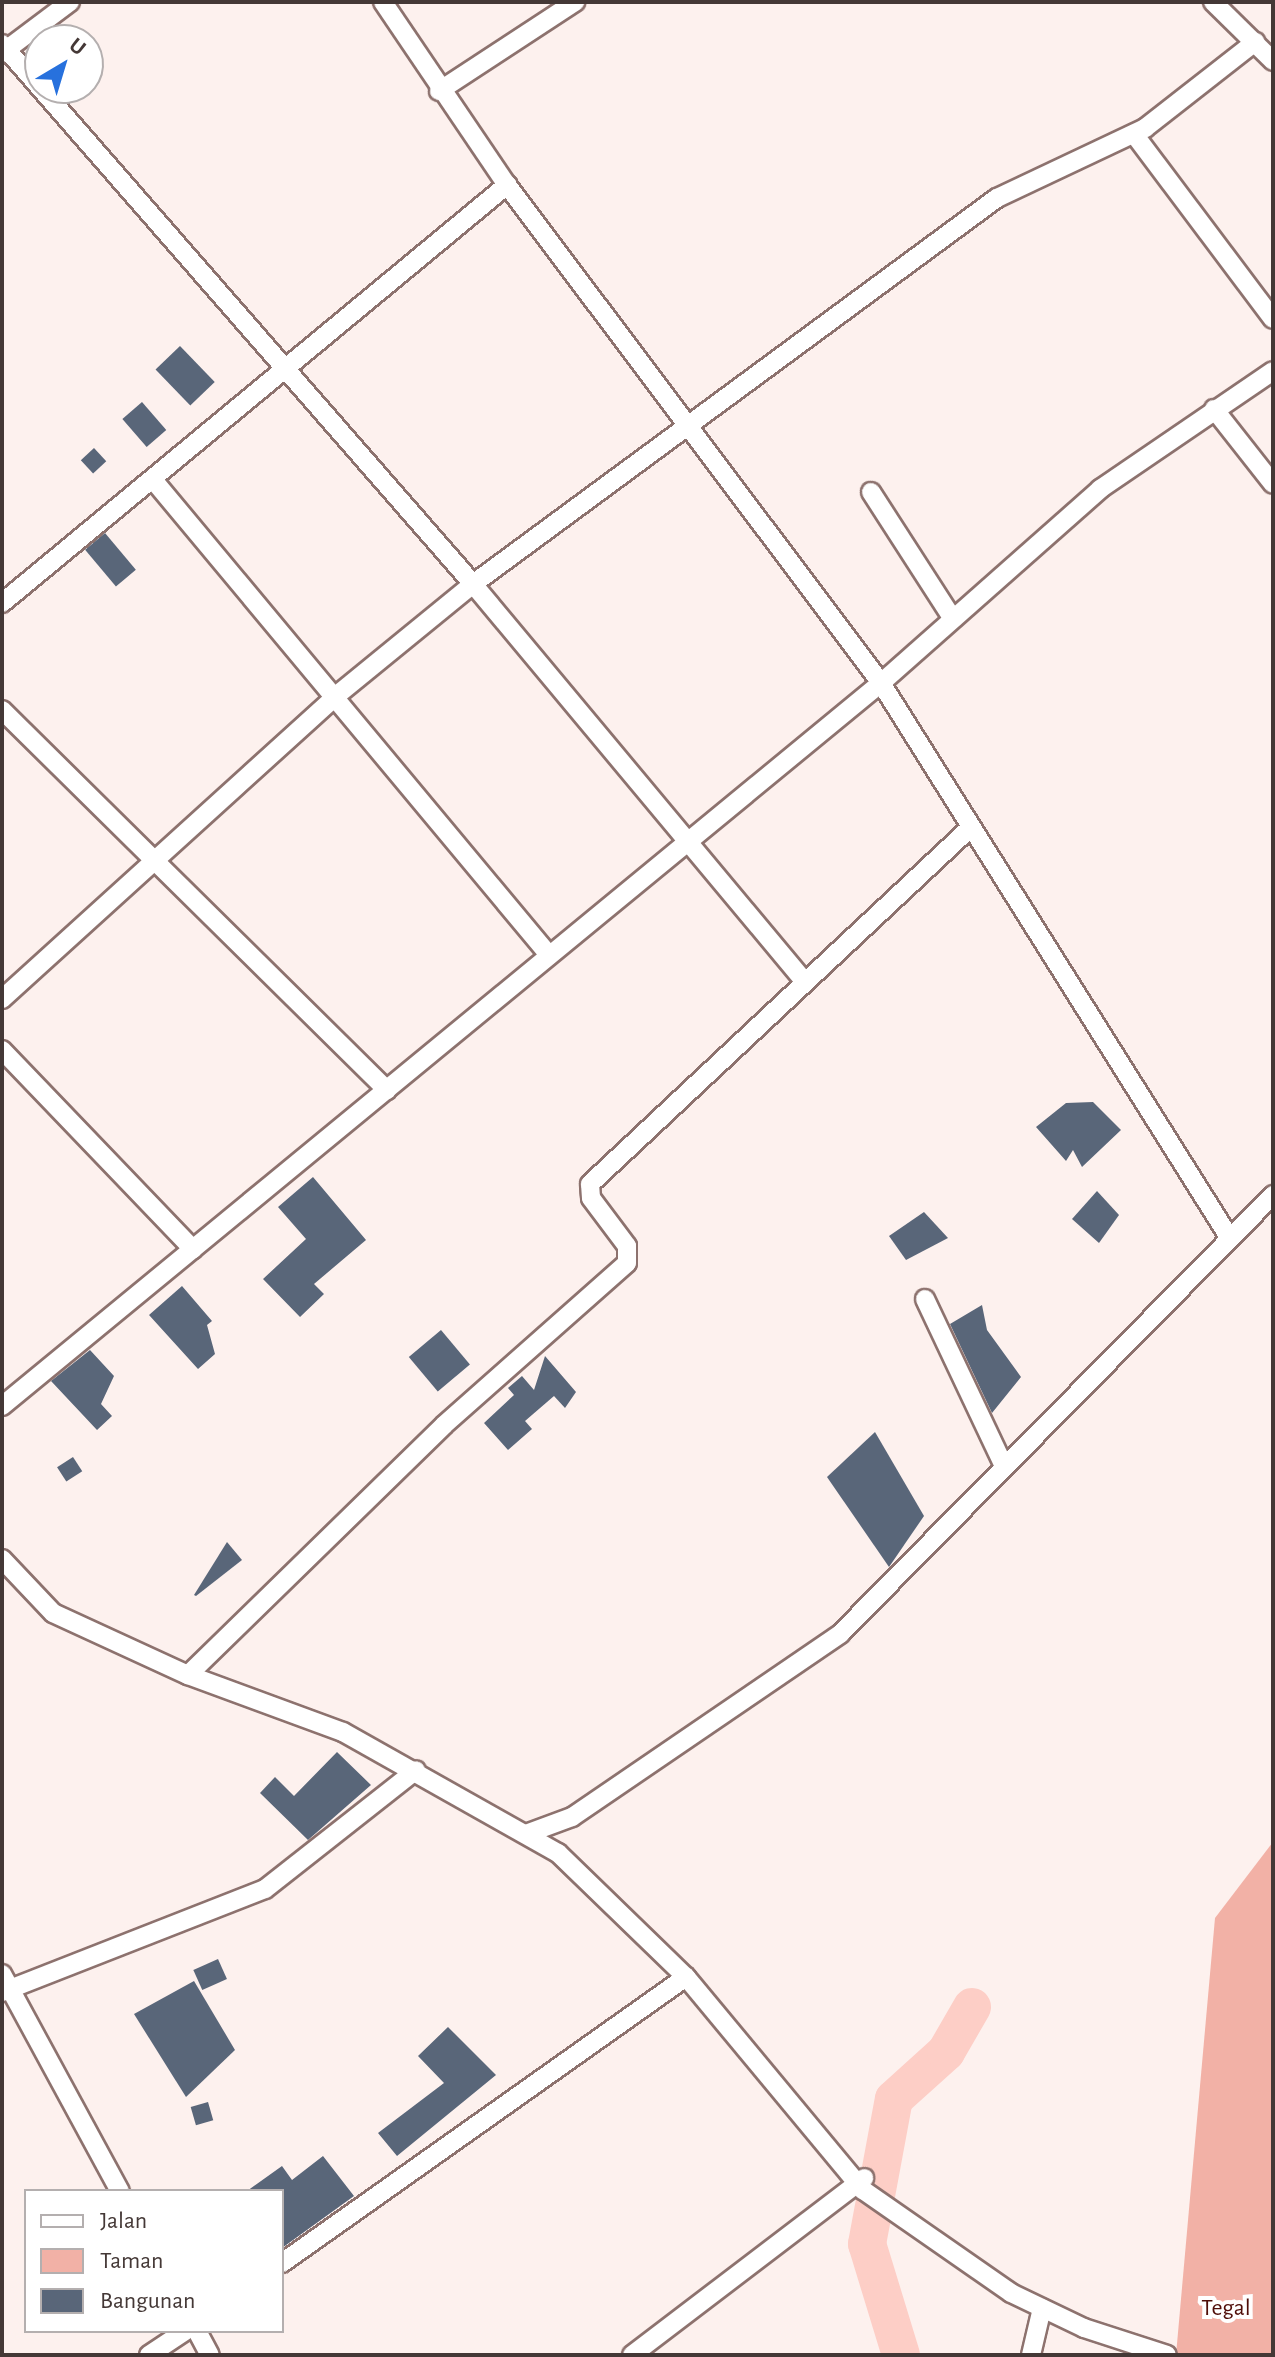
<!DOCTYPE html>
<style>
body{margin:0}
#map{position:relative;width:1275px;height:2357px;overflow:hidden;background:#fdf1ee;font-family:"Alegreya Sans",sans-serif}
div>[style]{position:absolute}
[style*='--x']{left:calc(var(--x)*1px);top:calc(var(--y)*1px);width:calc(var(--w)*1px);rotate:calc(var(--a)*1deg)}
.green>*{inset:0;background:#f2b1a6}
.river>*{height:38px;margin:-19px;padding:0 19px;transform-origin:19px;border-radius:19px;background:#fdcec6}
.building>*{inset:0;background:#596679;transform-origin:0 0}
.roads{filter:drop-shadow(2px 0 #8d726e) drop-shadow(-2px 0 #8d726e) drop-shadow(0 2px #8d726e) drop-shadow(0 -2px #8d726e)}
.street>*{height:18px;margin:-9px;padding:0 9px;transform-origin:9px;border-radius:9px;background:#fff}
span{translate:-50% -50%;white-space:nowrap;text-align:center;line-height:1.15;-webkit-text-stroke:8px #fff;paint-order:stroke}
.park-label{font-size:24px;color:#4f0d08}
.frame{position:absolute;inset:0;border:4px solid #443836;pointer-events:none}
.legend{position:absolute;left:24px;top:2189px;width:260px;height:144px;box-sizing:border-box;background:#fff;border:2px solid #b4afaf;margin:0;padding:10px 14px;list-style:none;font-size:24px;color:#443836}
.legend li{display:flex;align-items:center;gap:16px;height:40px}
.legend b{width:40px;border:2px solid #b4afaf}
.north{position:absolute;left:24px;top:24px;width:80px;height:80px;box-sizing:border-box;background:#fff;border:2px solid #b4afaf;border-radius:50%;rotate:38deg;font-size:22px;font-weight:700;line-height:32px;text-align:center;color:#443836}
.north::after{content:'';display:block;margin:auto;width:28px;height:36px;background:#2771dd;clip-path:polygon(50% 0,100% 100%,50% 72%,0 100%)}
</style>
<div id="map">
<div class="green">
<div style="clip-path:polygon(1273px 1842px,1273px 2355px,1176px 2355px,1215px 1918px)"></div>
</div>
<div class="river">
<div style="--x:901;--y:2355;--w:116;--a:-107"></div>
<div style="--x:867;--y:2244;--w:147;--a:-79.5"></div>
<div style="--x:894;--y:2099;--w:70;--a:-42.1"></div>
<div style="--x:946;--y:2052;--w:52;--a:-60"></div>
</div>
<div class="building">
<div style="left:180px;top:346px;width:50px;height:34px;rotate:46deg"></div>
<div style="left:142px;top:402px;width:37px;height:26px;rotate:49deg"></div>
<div style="left:94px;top:448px;width:18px;height:18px;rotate:47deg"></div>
<div style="left:105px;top:533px;width:48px;height:26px;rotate:50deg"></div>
<div style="clip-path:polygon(1093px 1102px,1121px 1130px,1082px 1167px,1073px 1150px,1066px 1161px,1036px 1127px,1066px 1103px)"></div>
<div style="clip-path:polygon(313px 1177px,366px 1240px,314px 1284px,324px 1294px,300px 1317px,263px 1279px,306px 1239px,278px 1207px)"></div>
<div style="clip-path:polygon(1097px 1191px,1119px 1215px,1099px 1243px,1072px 1219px)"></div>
<div style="clip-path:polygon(924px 1212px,948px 1238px,906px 1260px,889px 1236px)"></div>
<div style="clip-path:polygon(182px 1286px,212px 1321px,207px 1325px,215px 1354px,198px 1369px,149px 1315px)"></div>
<div style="clip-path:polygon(982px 1305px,987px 1330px,1021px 1377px,992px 1413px,950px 1324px)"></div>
<div style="left:441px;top:1330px;width:45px;height:42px;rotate:50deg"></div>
<div style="clip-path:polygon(90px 1350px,114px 1376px,101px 1404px,112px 1416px,97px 1430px,51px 1381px)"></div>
<div style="clip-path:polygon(545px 1356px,576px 1392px,565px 1408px,554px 1396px,525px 1421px,532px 1429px,508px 1450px,484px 1423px,514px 1395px,508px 1388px,522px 1376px,534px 1390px)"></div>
<div style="clip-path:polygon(875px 1432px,924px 1516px,889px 1567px,827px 1477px)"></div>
<div style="left:73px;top:1457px;width:17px;height:19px;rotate:57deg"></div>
<div style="clip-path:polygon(227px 1542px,242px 1560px,196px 1596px,194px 1595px)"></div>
<div style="clip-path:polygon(337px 1752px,371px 1785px,308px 1840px,260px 1793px,275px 1777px,294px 1796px)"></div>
<div style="left:218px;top:1959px;width:22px;height:27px;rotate:66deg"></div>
<div style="clip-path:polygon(194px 1981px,235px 2050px,186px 2097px,134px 2014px)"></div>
<div style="clip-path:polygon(448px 2027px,496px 2075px,397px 2156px,378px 2133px,444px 2083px,418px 2056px)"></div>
<div style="left:208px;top:2102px;width:19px;height:18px;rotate:74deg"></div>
<div style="clip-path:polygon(323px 2156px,354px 2196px,282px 2248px,282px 2191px,247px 2191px,282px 2166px,292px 2180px)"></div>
</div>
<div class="roads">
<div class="street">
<div style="--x:383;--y:2;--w:221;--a:55.9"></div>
<div style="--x:507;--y:185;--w:623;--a:53.09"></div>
<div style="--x:881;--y:683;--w:654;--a:57.86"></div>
<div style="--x:1213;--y:2;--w:84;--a:44.5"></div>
<div style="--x:2;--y:44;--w:717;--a:48.9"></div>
<div style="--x:473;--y:584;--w:518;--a:50.17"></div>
<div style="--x:2;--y:53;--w:85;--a:-36.9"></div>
<div style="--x:439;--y:91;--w:163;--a:-33.2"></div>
<div style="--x:1134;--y:134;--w:231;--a:53.1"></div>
<div style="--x:1214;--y:409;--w:95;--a:51.8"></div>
<div style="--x:155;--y:482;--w:616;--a:50.21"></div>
<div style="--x:871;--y:492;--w:151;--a:57.2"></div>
<div style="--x:2;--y:603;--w:656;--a:-39.62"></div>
<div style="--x:2;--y:710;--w:541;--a:44.63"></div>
<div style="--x:2;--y:999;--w:452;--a:-42.2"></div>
<div style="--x:337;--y:695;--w:176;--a:-39.2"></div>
<div style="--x:473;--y:584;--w:651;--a:-36.38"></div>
<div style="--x:997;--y:198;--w:164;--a:-25.3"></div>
<div style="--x:1145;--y:128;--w:140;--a:-38"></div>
<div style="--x:2;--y:1050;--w:276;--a:46.2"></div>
<div style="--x:925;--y:1299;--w:185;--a:64.7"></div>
<div style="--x:2;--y:1406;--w:1138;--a:-39.44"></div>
<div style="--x:881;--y:683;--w:293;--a:-41.5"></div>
<div style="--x:1100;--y:489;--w:209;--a:-34.3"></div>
<div style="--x:2;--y:1559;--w:74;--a:46.6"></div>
<div style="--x:53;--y:1613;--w:149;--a:24.7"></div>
<div style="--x:188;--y:1675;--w:165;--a:20.2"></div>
<div style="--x:343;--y:1732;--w:247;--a:29.4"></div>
<div style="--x:558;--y:1853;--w:178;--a:44.1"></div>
<div style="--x:686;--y:1977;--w:277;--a:50.3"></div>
<div style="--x:863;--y:2190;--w:180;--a:34.8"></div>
<div style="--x:1011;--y:2293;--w:81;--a:25.6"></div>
<div style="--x:1084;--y:2328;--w:87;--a:18"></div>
<div style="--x:188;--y:1675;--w:358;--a:-44.3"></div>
<div style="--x:444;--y:1425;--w:244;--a:-41.5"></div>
<div style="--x:627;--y:1263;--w:17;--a:-90"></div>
<div style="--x:627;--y:1246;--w:60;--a:-126.9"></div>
<div style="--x:591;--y:1198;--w:14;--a:-94"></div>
<div style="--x:590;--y:1184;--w:519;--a:-43.13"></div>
<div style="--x:526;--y:1834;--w:49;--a:-20.3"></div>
<div style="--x:572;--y:1817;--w:325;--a:-34.3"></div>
<div style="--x:840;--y:1634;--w:617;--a:-45.39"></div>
<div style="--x:2;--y:1974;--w:247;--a:61.5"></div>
<div style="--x:2;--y:1992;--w:282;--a:-21.4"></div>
<div style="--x:265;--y:1889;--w:192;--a:-38.2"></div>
<div style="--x:282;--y:2263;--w:495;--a:-35.3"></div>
<div style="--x:197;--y:2331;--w:27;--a:62"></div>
<div style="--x:149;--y:2355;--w:43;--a:-33.7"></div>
<div style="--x:632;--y:2355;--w:292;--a:-37.3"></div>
<div style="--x:1031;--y:2355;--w:48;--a:-76.8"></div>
</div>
</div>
<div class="park-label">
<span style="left:1226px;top:2309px">Tegal</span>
</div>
<div class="frame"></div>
<ul class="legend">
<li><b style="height:10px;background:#fff"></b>Jalan</li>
<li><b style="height:22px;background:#f2b1a6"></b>Taman</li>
<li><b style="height:22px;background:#596679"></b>Bangunan</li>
</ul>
<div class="north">U</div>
</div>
